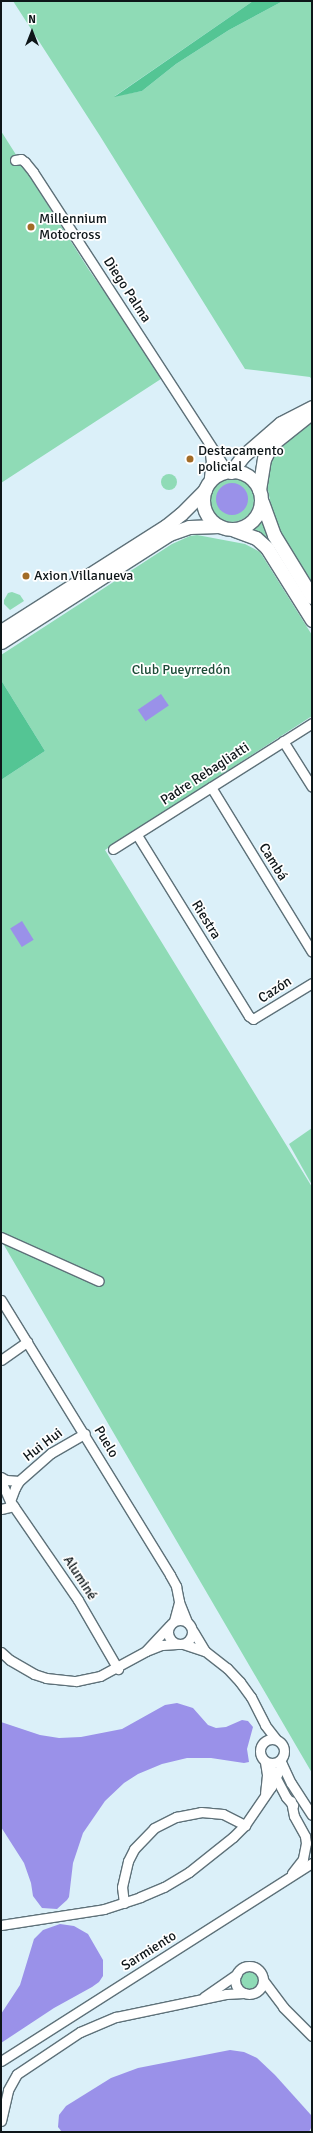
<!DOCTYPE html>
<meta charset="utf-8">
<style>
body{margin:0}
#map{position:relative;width:313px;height:2133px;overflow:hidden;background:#dbf0f9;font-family:Signika,sans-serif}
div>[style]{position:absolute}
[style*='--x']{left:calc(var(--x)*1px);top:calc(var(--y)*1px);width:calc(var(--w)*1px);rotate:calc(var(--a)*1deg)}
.green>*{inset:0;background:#8fdbb6}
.round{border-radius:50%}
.forest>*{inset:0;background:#54c594}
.water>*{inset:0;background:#9a91e9;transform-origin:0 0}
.roads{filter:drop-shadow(1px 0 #5e7179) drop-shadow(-1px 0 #5e7179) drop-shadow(0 1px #5e7179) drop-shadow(0 -1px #5e7179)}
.street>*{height:9px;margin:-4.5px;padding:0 4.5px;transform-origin:4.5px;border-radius:4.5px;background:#fff}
.street>.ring{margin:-4.5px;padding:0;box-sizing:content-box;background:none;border:9px solid #fff;border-radius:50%}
.secondary>*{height:13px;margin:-6.5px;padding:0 6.5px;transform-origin:6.5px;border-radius:6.5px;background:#fff}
.secondary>.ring{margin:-6.5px;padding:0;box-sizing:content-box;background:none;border:13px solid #fff;border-radius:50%}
.dots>*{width:11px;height:11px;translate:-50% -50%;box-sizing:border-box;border:2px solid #fff;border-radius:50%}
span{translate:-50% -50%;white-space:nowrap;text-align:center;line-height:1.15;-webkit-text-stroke:3.5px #fff;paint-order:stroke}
.poi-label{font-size:14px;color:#0e1619}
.left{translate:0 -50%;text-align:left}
.street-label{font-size:14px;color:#0e1619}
.park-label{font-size:14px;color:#1c4b37}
.frame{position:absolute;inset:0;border:2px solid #0e1619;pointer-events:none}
.north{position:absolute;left:12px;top:12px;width:40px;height:40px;-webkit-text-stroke:3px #fff;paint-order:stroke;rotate:0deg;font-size:11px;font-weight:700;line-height:16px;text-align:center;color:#0e1619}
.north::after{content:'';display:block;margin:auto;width:14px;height:18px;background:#0e1619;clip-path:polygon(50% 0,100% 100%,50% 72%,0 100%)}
</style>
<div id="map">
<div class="green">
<div style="clip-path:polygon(13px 1px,253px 1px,115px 96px,142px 91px,176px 64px,229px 30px,283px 1px,312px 1px,312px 380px,310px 377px,245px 369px,100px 136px)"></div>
<div style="clip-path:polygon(1px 131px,89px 270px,164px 377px,1px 483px)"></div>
<div style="clip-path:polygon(312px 419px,312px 590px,277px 534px,266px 481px,270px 453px,279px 444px,290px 439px)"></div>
<div class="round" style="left:161px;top:474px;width:16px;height:16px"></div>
<div class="round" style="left:210px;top:478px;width:44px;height:44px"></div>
<div style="clip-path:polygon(261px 518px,274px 546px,312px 605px,312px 612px,250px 530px)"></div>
<div style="clip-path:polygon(197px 535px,245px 544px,260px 552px,312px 635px,312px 716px,105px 850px,312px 1187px,312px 1773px,1px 1240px,1px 780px,45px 751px,1px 680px,1px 655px,172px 544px,190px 536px)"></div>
<div style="clip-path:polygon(12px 592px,20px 595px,24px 601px,10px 610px,4px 604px,4px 600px,8px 593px)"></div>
<div style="clip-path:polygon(312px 1128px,312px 1185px,289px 1144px)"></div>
<div class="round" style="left:239px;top:1970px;width:20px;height:20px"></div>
</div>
<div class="forest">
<div style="clip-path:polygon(253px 1px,283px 1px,229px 30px,176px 64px,142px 91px,114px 97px)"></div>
<div style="clip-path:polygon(1px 680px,45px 751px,1px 780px)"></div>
</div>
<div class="water">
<div class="round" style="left:216px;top:483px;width:32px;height:32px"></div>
<div style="left:161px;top:694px;width:14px;height:28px;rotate:56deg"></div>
<div style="left:22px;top:921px;width:22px;height:14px;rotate:58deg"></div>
<div style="clip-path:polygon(177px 1703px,193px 1708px,208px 1725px,216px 1728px,226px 1727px,242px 1720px,248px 1721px,253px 1727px,247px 1749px,249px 1762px,244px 1763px,211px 1758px,187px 1758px,162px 1764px,138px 1774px,124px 1783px,105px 1801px,83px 1833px,73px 1863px,69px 1897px,67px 1900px,57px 1909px,42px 1908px,33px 1896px,31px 1883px,24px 1863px,1px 1827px,1px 1722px,40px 1735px,59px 1738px,81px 1737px,122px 1729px,165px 1705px)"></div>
<div style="clip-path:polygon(60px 1924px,74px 1926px,88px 1934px,103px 1960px,103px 1976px,99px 1982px,92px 1987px,54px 2008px,1px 2043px,1px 2014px,20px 1985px,34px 1939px,43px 1930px)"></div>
<div style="clip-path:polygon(230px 2050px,244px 2052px,257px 2058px,275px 2075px,311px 2115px,312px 2126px,309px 2132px,62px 2132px,58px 2127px,59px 2115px,66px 2106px,111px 2078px,138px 2068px)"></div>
</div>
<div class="roads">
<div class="street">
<div style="--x:15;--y:160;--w:6;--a:-9"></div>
<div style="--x:21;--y:159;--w:5;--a:37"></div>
<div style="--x:25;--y:162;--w:13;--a:51"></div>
<div style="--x:33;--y:172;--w:358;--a:57"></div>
<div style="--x:208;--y:485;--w:23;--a:-83"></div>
<div style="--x:211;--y:462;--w:17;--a:-97"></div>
<div style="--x:283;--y:741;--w:54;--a:57.8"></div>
<div style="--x:211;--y:787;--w:193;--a:58.5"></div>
<div style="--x:137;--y:835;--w:213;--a:58.3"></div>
<div style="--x:249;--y:1016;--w:5;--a:37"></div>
<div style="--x:253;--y:1019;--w:69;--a:-31.4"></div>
<div style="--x:113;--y:849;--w:236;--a:-32.3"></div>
<div style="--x:1;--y:1237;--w:107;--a:24.2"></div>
<div style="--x:1;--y:1300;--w:323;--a:58.4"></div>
<div style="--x:170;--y:1575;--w:13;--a:61"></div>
<div style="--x:176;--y:1586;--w:16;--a:79"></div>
<div style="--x:1;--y:1360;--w:32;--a:-35"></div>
<div style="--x:1;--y:1477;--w:6;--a:31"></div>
<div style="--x:6;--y:1480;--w:13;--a:4"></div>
<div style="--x:19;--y:1481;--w:8;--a:120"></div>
<div style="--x:15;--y:1488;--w:14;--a:111"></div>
<div style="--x:1;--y:1481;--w:22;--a:66"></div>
<div style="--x:10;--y:1501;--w:120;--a:55.5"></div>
<div style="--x:78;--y:1600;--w:80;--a:59.9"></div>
<div style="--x:19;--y:1481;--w:43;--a:-41.2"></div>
<div style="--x:51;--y:1453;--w:39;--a:-30"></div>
<div style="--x:1;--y:1509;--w:13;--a:-13"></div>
<div class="ring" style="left:168px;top:1620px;width:15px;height:15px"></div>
<div style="--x:174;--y:1621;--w:20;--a:-75"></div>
<div style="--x:179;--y:1602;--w:22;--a:68"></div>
<div style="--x:169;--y:1626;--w:34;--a:133"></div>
<div style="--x:146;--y:1651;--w:17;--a:-21"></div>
<div style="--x:162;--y:1645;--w:15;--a:-4"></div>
<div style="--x:183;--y:1644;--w:23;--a:18"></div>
<div style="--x:205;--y:1651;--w:23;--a:-121"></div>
<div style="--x:205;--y:1651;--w:28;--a:38"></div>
<div style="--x:227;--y:1668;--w:19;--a:47"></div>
<div style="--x:240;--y:1682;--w:19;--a:54"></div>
<div style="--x:251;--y:1697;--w:31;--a:63"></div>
<div style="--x:265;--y:1725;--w:18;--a:52"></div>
<div style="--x:1;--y:1652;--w:12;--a:42"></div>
<div style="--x:10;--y:1660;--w:28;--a:30"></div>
<div style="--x:34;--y:1674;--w:13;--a:18"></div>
<div style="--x:46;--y:1678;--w:30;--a:6"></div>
<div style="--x:76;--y:1681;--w:25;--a:-12"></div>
<div style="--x:100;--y:1676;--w:52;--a:-28.5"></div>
<div class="ring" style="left:260px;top:1739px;width:15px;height:15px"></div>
<div style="--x:265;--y:1762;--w:13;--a:81"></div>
<div style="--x:267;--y:1775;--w:18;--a:96"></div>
<div style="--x:281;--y:1762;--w:23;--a:65"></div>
<div style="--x:291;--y:1783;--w:38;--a:57"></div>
<div style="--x:268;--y:1763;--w:38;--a:62"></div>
<div style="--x:286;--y:1797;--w:11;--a:49"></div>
<div style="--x:291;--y:1801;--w:15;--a:79"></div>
<div style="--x:294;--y:1816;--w:23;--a:61"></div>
<div style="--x:305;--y:1836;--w:7;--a:82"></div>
<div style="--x:306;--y:1843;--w:16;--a:101"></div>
<div style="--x:303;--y:1859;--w:18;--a:128"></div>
<div style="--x:124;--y:1903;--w:16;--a:-97"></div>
<div style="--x:122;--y:1887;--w:27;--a:-77"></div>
<div style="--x:128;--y:1861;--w:13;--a:-63"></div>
<div style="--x:134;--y:1849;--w:29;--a:-46"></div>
<div style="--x:154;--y:1828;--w:25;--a:-27"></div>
<div style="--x:176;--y:1817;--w:25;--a:-11"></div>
<div style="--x:201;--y:1812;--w:22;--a:5"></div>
<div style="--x:223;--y:1814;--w:25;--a:27"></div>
<div style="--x:1;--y:1925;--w:104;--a:-8.8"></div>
<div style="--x:104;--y:1909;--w:38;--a:-18"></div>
<div style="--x:140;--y:1897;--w:26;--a:-23"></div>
<div style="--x:164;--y:1887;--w:29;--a:-31"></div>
<div style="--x:189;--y:1872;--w:56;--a:-38.5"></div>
<div style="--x:233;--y:1837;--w:17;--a:-45"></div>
<div style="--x:245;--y:1825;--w:46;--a:-55.6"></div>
<div style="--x:271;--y:1787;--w:25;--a:-64"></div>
<div class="ring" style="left:235px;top:1966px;width:19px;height:19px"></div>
<div style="--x:263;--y:1980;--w:34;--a:53"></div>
<div style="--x:283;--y:2007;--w:41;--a:45"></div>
<div style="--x:204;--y:1997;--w:40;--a:-34.9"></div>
<div style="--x:1;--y:2061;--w:369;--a:-32.5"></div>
<div style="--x:1;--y:2121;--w:32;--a:-77"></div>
<div style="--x:8;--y:2090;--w:18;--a:-61"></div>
<div style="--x:17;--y:2074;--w:76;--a:-33.7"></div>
<div style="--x:80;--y:2032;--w:39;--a:-23"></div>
<div style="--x:116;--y:2017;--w:112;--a:-11.8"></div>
<div style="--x:226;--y:1994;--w:18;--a:-3"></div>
</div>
<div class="secondary">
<div class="ring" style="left:203px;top:471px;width:45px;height:45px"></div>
<div style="--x:231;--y:472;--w:20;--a:-53"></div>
<div style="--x:243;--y:456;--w:50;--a:-41"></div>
<div style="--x:281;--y:423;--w:35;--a:-27"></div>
<div style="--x:259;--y:490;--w:31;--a:-81"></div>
<div style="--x:264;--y:459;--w:16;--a:-63"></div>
<div style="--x:271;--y:445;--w:45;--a:-38.7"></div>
<div style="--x:262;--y:502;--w:35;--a:70"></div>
<div style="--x:274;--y:535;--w:73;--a:58.5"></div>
<div style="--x:234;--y:530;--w:23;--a:20"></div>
<div style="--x:256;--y:538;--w:15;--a:42"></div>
<div style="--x:267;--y:548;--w:85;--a:58"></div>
<div style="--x:1;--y:631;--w:196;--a:-32.5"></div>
<div style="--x:166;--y:526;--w:19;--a:-39"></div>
<div style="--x:181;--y:514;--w:34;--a:-45"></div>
<div style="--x:1;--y:642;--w:200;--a:-32.7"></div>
<div style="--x:169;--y:534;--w:21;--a:-19"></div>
<div style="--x:189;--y:527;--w:30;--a:-2"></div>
</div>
</div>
<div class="dots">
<div style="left:31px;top:227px;background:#a36c27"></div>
<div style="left:190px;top:459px;background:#a36c27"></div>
<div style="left:26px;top:576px;background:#a36c27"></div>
</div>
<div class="poi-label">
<span class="left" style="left:39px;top:227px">Millennium<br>Motocross</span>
<span class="left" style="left:198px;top:459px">Destacamento<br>policial</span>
<span class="left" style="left:34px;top:576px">Axion Villanueva</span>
</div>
<div class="street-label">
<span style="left:127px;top:290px;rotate:57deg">Diego Palma</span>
<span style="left:205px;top:774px;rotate:-33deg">Padre Rebagliatti</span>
<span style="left:273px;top:862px;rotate:58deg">Cambá</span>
<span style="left:206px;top:920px;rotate:58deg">Riestra</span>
<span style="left:275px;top:990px;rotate:-33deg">Cazón</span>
<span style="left:106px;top:1442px;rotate:59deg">Puelo</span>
<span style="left:43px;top:1445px;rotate:-37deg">Hui Hui</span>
<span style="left:80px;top:1578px;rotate:57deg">Aluminé</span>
<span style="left:149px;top:1951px;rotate:-32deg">Sarmiento</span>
</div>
<div class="park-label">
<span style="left:181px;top:670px">Club Pueyrredón</span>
</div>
<div class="frame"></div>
<div class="north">N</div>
</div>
